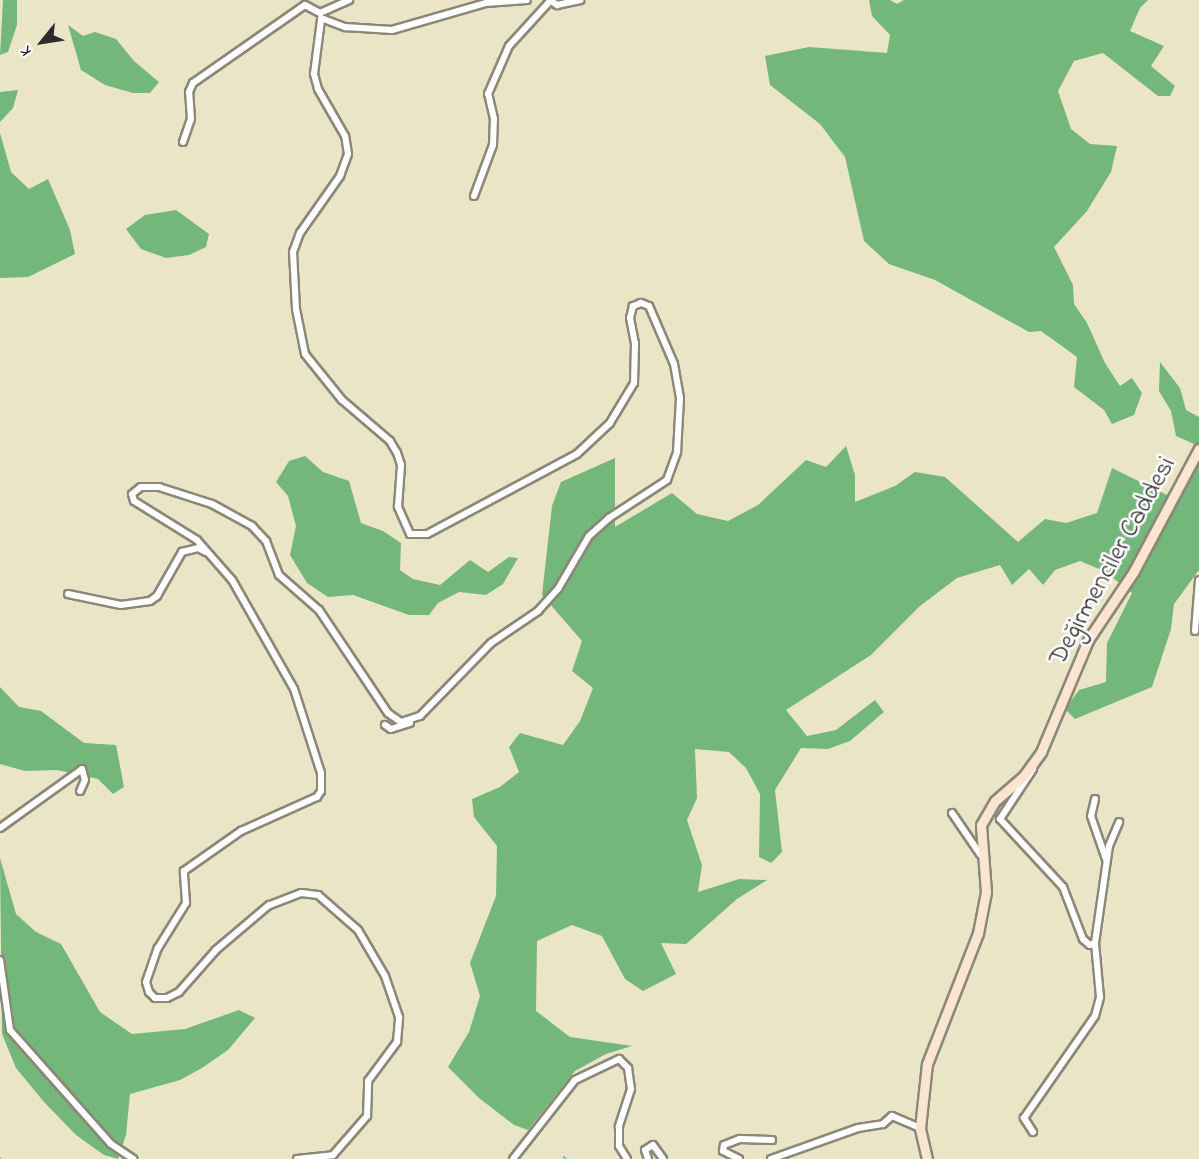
<!DOCTYPE html>
<meta charset="utf-8">
<style>
body{margin:0}
#map{position:relative;width:1199px;height:1159px;overflow:hidden;background:#ebe5c7;font-family:"Indie Flower",sans-serif}
div>[style]{position:absolute}
[style*='--x']{left:calc(var(--x)*1px);top:calc(var(--y)*1px);width:calc(var(--w)*1px);rotate:calc(var(--a)*1deg)}
.forest>*{inset:0;background:#74b77a}
.stream>*{height:2px;margin:-1px;padding:0 1px;transform-origin:1px;border-radius:1px;background:#5fc2dd}
.roads{filter:drop-shadow(2px 0 #8b8879) drop-shadow(-2px 0 #8b8879) drop-shadow(0 2px #8b8879) drop-shadow(0 -2px #8b8879)}
.minor>*{height:6px;margin:-3px;padding:0 3px;transform-origin:3px;border-radius:3px;background:#fff}
.secondary>*{height:9px;margin:-4.5px;padding:0 4.5px;transform-origin:4.5px;border-radius:4.5px;background:#fce5d0}
span{translate:-50% -50%;white-space:nowrap;text-align:center;line-height:1.15;-webkit-text-stroke:5px #fff;paint-order:stroke}
.street-label{font-size:26px;color:#2b2b2b}
.north{position:absolute;left:12px;top:12px;width:60px;height:60px;-webkit-text-stroke:4px #fff;paint-order:stroke;rotate:240deg;font-size:16px;font-weight:700;line-height:24px;text-align:center;color:#2b2b2b}
.north::after{content:'';display:block;margin:auto;width:21px;height:27px;background:#2b2b2b;clip-path:polygon(50% 0,100% 100%,50% 72%,0 100%)}
</style>
<div id="map">
<div class="forest">
<div style="clip-path:polygon(3px 0,17px 0,17px 25px,8px 52px,0 55px)"></div>
<div style="clip-path:polygon(869px 0,890px 0,897px 4px,904px 0,1148px 0,1140px 8px,1130px 31px,1164px 46px,1151px 66px,1175px 86px,1170px 96px,1158px 96px,1103px 53px,1074px 61px,1058px 91px,1071px 129px,1090px 144px,1117px 146px,1111px 172px,1087px 211px,1054px 247px,1073px 285px,1074px 304px,1087px 323px,1105px 363px,1120px 386px,1132px 378px,1142px 393px,1134px 415px,1112px 424px,1104px 410px,1074px 387px,1077px 357px,1041px 331px,1029px 332px,935px 280px,889px 264px,864px 241px,845px 157px,820px 124px,770px 85px,765px 56px,809px 47px,887px 53px,890px 35px,872px 16px)"></div>
<div style="clip-path:polygon(68px 25px,83px 36px,95px 32px,116px 39px,134px 61px,159px 82px,150px 93px,133px 93px,105px 85px,81px 70px)"></div>
<div style="clip-path:polygon(18px 90px,13px 108px,0 122px,0 92px)"></div>
<div style="clip-path:polygon(0 133px,11px 172px,29px 189px,48px 179px,70px 230px,75px 254px,28px 277px,0 278px)"></div>
<div style="clip-path:polygon(176px 210px,209px 234px,206px 247px,189px 255px,166px 258px,141px 249px,126px 229px,145px 215px)"></div>
<div style="clip-path:polygon(1160px 362px,1180px 388px,1186px 410px,1199px 417px,1199px 570px,1174px 604px,1171px 629px,1152px 687px,1075px 719px,1065px 709px,1079px 690px,1106px 682px,1107px 643px,1132px 593px,1104px 571px,1080px 561px,1055px 570px,1043px 585px,1029px 569px,1012px 585px,1000px 565px,957px 578px,920px 606px,871px 655px,786px 710px,807px 736px,836px 730px,875px 700px,884px 712px,850px 741px,828px 749px,801px 748px,775px 790px,782px 852px,771px 863px,759px 857px,760px 794px,746px 768px,729px 752px,695px 749px,697px 798px,687px 820px,702px 865px,698px 892px,739px 879px,767px 880px,737px 899px,686px 944px,661px 943px,676px 974px,643px 991px,625px 979px,602px 936px,572px 925px,537px 941px,536px 1011px,570px 1037px,632px 1046px,606px 1054px,575px 1071px,528px 1130px,514px 1125px,479px 1098px,448px 1067px,469px 1032px,480px 996px,470px 963px,496px 896px,497px 846px,474px 817px,472px 799px,500px 787px,519px 772px,509px 747px,520px 733px,563px 745px,580px 721px,593px 688px,572px 671px,582px 641px,542px 595px,552px 506px,561px 482px,615px 458px,615px 527px,672px 493px,697px 514px,728px 521px,758px 505px,806px 460px,826px 467px,846px 446px,855px 475px,855px 502px,895px 486px,915px 472px,945px 477px,1018px 542px,1045px 519px,1066px 523px,1097px 513px,1112px 468px,1167px 495px,1184px 472px,1194px 444px,1176px 436px,1171px 411px,1159px 391px)"></div>
<div style="clip-path:polygon(305px 456px,323px 472px,349px 481px,361px 523px,383px 531px,401px 543px,400px 570px,413px 579px,440px 585px,470px 560px,488px 572px,509px 557px,518px 558px,503px 584px,486px 595px,459px 592px,438px 603px,429px 615px,409px 615px,353px 595px,328px 597px,307px 583px,290px 555px,296px 526px,288px 496px,276px 482px,289px 461px)"></div>
<div style="clip-path:polygon(0 687px,19px 707px,41px 711px,84px 743px,116px 745px,124px 787px,113px 794px,98px 779px,57px 770px,25px 771px,0 764px)"></div>
<div style="clip-path:polygon(0 858px,16px 914px,36px 932px,61px 944px,100px 1012px,132px 1034px,185px 1029px,239px 1010px,255px 1018px,228px 1050px,202px 1068px,180px 1080px,130px 1094px,126px 1135px,118px 1159px,104px 1155px,76px 1135px,44px 1102px,16px 1068px,2px 1034px)"></div>
</div>
<div class="stream">
<div style="--x:564;--y:1157;--w:3;--a:45"></div>
<div style="--x:0;--y:1158;--w:1;--a:90"></div>
</div>
<div class="roads">
<div class="minor">
<div style="--x:550;--y:0;--w:9;--a:36"></div>
<div style="--x:557;--y:5;--w:24;--a:-12"></div>
<div style="--x:321;--y:18;--w:26;--a:21"></div>
<div style="--x:345;--y:27;--w:47;--a:3.7"></div>
<div style="--x:392;--y:30;--w:98;--a:-16"></div>
<div style="--x:486;--y:3;--w:41;--a:-4.2"></div>
<div style="--x:183;--y:142;--w:24;--a:-71"></div>
<div style="--x:191;--y:119;--w:27;--a:-94"></div>
<div style="--x:189;--y:92;--w:10;--a:-66"></div>
<div style="--x:193;--y:83;--w:136;--a:-34.9"></div>
<div style="--x:305;--y:5;--w:17;--a:28"></div>
<div style="--x:320;--y:13;--w:32;--a:-24"></div>
<div style="--x:474;--y:196;--w:54;--a:-69.6"></div>
<div style="--x:493;--y:145;--w:26;--a:-88"></div>
<div style="--x:494;--y:119;--w:26;--a:-103"></div>
<div style="--x:488;--y:94;--w:52;--a:-66.4"></div>
<div style="--x:509;--y:46;--w:62;--a:-47.6"></div>
<div style="--x:68;--y:594;--w:54;--a:11.7"></div>
<div style="--x:121;--y:605;--w:29;--a:-8"></div>
<div style="--x:150;--y:601;--w:9;--a:-36"></div>
<div style="--x:157;--y:596;--w:51;--a:-60.4"></div>
<div style="--x:182;--y:552;--w:16;--a:-14"></div>
<div style="--x:198;--y:548;--w:9;--a:27"></div>
<div style="--x:1195;--y:631;--w:51;--a:-85.5"></div>
<div style="--x:385;--y:725;--w:7;--a:34"></div>
<div style="--x:391;--y:729;--w:20;--a:-18"></div>
<div style="--x:1033;--y:769;--w:60;--a:123.4"></div>
<div style="--x:1000;--y:819;--w:93;--a:47.2"></div>
<div style="--x:1063;--y:887;--w:56;--a:69"></div>
<div style="--x:1083;--y:939;--w:9;--a:41"></div>
<div style="--x:1090;--y:945;--w:5;--a:-22"></div>
<div style="--x:1095;--y:943;--w:98;--a:-81.8"></div>
<div style="--x:1109;--y:846;--w:26;--a:-67"></div>
<div style="--x:1095;--y:799;--w:17;--a:103"></div>
<div style="--x:1091;--y:816;--w:46;--a:70.8"></div>
<div style="--x:952;--y:813;--w:50;--a:55.7"></div>
<div style="--x:0;--y:828;--w:101;--a:-35.7"></div>
<div style="--x:82;--y:769;--w:11;--a:75"></div>
<div style="--x:85;--y:780;--w:12;--a:114"></div>
<div style="--x:0;--y:960;--w:71;--a:81.9"></div>
<div style="--x:10;--y:1030;--w:152;--a:48.5"></div>
<div style="--x:111;--y:1144;--w:27;--a:34"></div>
<div style="--x:1033;--y:1132;--w:17;--a:-123"></div>
<div style="--x:1024;--y:1118;--w:124;--a:-55.2"></div>
<div style="--x:1095;--y:1016;--w:20;--a:-75"></div>
<div style="--x:1100;--y:997;--w:54;--a:-95.3"></div>
<div style="--x:297;--y:1159;--w:36;--a:-6"></div>
<div style="--x:333;--y:1155;--w:52;--a:-48.9"></div>
<div style="--x:367;--y:1116;--w:35;--a:-88"></div>
<div style="--x:368;--y:1081;--w:49;--a:-53.4"></div>
<div style="--x:397;--y:1042;--w:25;--a:-85"></div>
<div style="--x:399;--y:1017;--w:43;--a:-108.9"></div>
<div style="--x:385;--y:976;--w:53;--a:-120.4"></div>
<div style="--x:358;--y:930;--w:53;--a:-138.8"></div>
<div style="--x:318;--y:895;--w:17;--a:-173"></div>
<div style="--x:301;--y:893;--w:34;--a:159"></div>
<div style="--x:269;--y:905;--w:70;--a:139.7"></div>
<div style="--x:216;--y:950;--w:56;--a:131.4"></div>
<div style="--x:179;--y:992;--w:13;--a:153"></div>
<div style="--x:167;--y:998;--w:12;--a:180"></div>
<div style="--x:155;--y:998;--w:8;--a:-135"></div>
<div style="--x:149;--y:992;--w:10;--a:-107"></div>
<div style="--x:146;--y:982;--w:36;--a:-71"></div>
<div style="--x:158;--y:948;--w:53;--a:-58.1"></div>
<div style="--x:186;--y:903;--w:32;--a:-94"></div>
<div style="--x:184;--y:871;--w:70;--a:-35.1"></div>
<div style="--x:241;--y:831;--w:83;--a:-24.1"></div>
<div style="--x:317;--y:797;--w:7;--a:-56"></div>
<div style="--x:321;--y:791;--w:18;--a:-90"></div>
<div style="--x:321;--y:773;--w:88;--a:-107.8"></div>
<div style="--x:294;--y:689;--w:125;--a:-119.6"></div>
<div style="--x:232;--y:580;--w:53;--a:-131.2"></div>
<div style="--x:197;--y:540;--w:74;--a:-148.2"></div>
<div style="--x:134;--y:501;--w:7;--a:-106"></div>
<div style="--x:132;--y:494;--w:11;--a:-38"></div>
<div style="--x:141;--y:487;--w:18;--a:0"></div>
<div style="--x:159;--y:487;--w:56;--a:17.8"></div>
<div style="--x:212;--y:504;--w:46;--a:28.8"></div>
<div style="--x:252;--y:526;--w:21;--a:47"></div>
<div style="--x:266;--y:541;--w:36;--a:69"></div>
<div style="--x:279;--y:575;--w:53;--a:41.2"></div>
<div style="--x:319;--y:610;--w:124;--a:56.2"></div>
<div style="--x:388;--y:713;--w:16;--a:35"></div>
<div style="--x:401;--y:722;--w:20;--a:-18"></div>
<div style="--x:420;--y:716;--w:102;--a:-45.8"></div>
<div style="--x:491;--y:643;--w:57;--a:-34.2"></div>
<div style="--x:538;--y:611;--w:30;--a:-48"></div>
<div style="--x:558;--y:589;--w:61;--a:-59.7"></div>
<div style="--x:589;--y:536;--w:27;--a:-42"></div>
<div style="--x:609;--y:518;--w:69;--a:-33.2"></div>
<div style="--x:667;--y:480;--w:30;--a:-70"></div>
<div style="--x:677;--y:452;--w:54;--a:-86.8"></div>
<div style="--x:680;--y:398;--w:35;--a:-100"></div>
<div style="--x:674;--y:364;--w:63;--a:-113.3"></div>
<div style="--x:649;--y:306;--w:9;--a:-159"></div>
<div style="--x:641;--y:303;--w:9;--a:159"></div>
<div style="--x:633;--y:306;--w:12;--a:104"></div>
<div style="--x:630;--y:318;--w:25;--a:79"></div>
<div style="--x:635;--y:343;--w:40;--a:91.4"></div>
<div style="--x:634;--y:383;--w:47;--a:121"></div>
<div style="--x:610;--y:423;--w:45;--a:136.8"></div>
<div style="--x:577;--y:454;--w:170;--a:151.9"></div>
<div style="--x:427;--y:534;--w:17;--a:180"></div>
<div style="--x:410;--y:534;--w:30;--a:-114"></div>
<div style="--x:398;--y:507;--w:42;--a:-85.9"></div>
<div style="--x:401;--y:465;--w:13;--a:-108"></div>
<div style="--x:397;--y:453;--w:14;--a:-120"></div>
<div style="--x:390;--y:441;--w:63;--a:-139.5"></div>
<div style="--x:342;--y:400;--w:59;--a:-128.8"></div>
<div style="--x:305;--y:354;--w:46;--a:-101.3"></div>
<div style="--x:296;--y:309;--w:57;--a:-93"></div>
<div style="--x:293;--y:252;--w:20;--a:-70"></div>
<div style="--x:300;--y:233;--w:70;--a:-54.9"></div>
<div style="--x:340;--y:176;--w:23;--a:-70"></div>
<div style="--x:348;--y:154;--w:18;--a:-99"></div>
<div style="--x:345;--y:136;--w:54;--a:-119.9"></div>
<div style="--x:318;--y:89;--w:16;--a:-105"></div>
<div style="--x:314;--y:74;--w:54;--a:-82.6"></div>
<div style="--x:513;--y:1159;--w:100;--a:-51.9"></div>
<div style="--x:575;--y:1080;--w:49;--a:-25.5"></div>
<div style="--x:619;--y:1059;--w:13;--a:45"></div>
<div style="--x:628;--y:1068;--w:21;--a:82"></div>
<div style="--x:631;--y:1089;--w:40;--a:108"></div>
<div style="--x:619;--y:1127;--w:19;--a:90"></div>
<div style="--x:619;--y:1146;--w:15;--a:58"></div>
<div style="--x:648;--y:1159;--w:9;--a:-108"></div>
<div style="--x:645;--y:1150;--w:9;--a:-32"></div>
<div style="--x:653;--y:1145;--w:17;--a:54"></div>
<div style="--x:739;--y:1159;--w:18;--a:-153"></div>
<div style="--x:723;--y:1151;--w:6;--a:-81"></div>
<div style="--x:724;--y:1145;--w:17;--a:-21"></div>
<div style="--x:740;--y:1139;--w:32;--a:2"></div>
<div style="--x:771;--y:1159;--w:92;--a:-19.6"></div>
<div style="--x:858;--y:1128;--w:25;--a:-9"></div>
<div style="--x:883;--y:1124;--w:12;--a:-42"></div>
<div style="--x:892;--y:1116;--w:30;--a:23"></div>
</div>
<div class="secondary">
<div style="--x:927;--y:1159;--w:32;--a:-103"></div>
<div style="--x:920;--y:1128;--w:64;--a:-83.8"></div>
<div style="--x:927;--y:1064;--w:141;--a:-68.7"></div>
<div style="--x:978;--y:933;--w:42;--a:-79"></div>
<div style="--x:986;--y:892;--w:67;--a:-94.3"></div>
<div style="--x:981;--y:825;--w:28;--a:-60"></div>
<div style="--x:995;--y:801;--w:37;--a:-41"></div>
<div style="--x:1023;--y:777;--w:31;--a:-54"></div>
<div style="--x:1041;--y:752;--w:121;--a:-67.2"></div>
<div style="--x:1088;--y:640;--w:83;--a:-56.3"></div>
<div style="--x:1134;--y:571;--w:138;--a:-62"></div>
</div>
</div>
<div class="street-label">
<span style="left:1114px;top:562px;rotate:-61deg">Değirmenciler Caddesi</span>
</div>
<div class="north">K</div>
</div>
